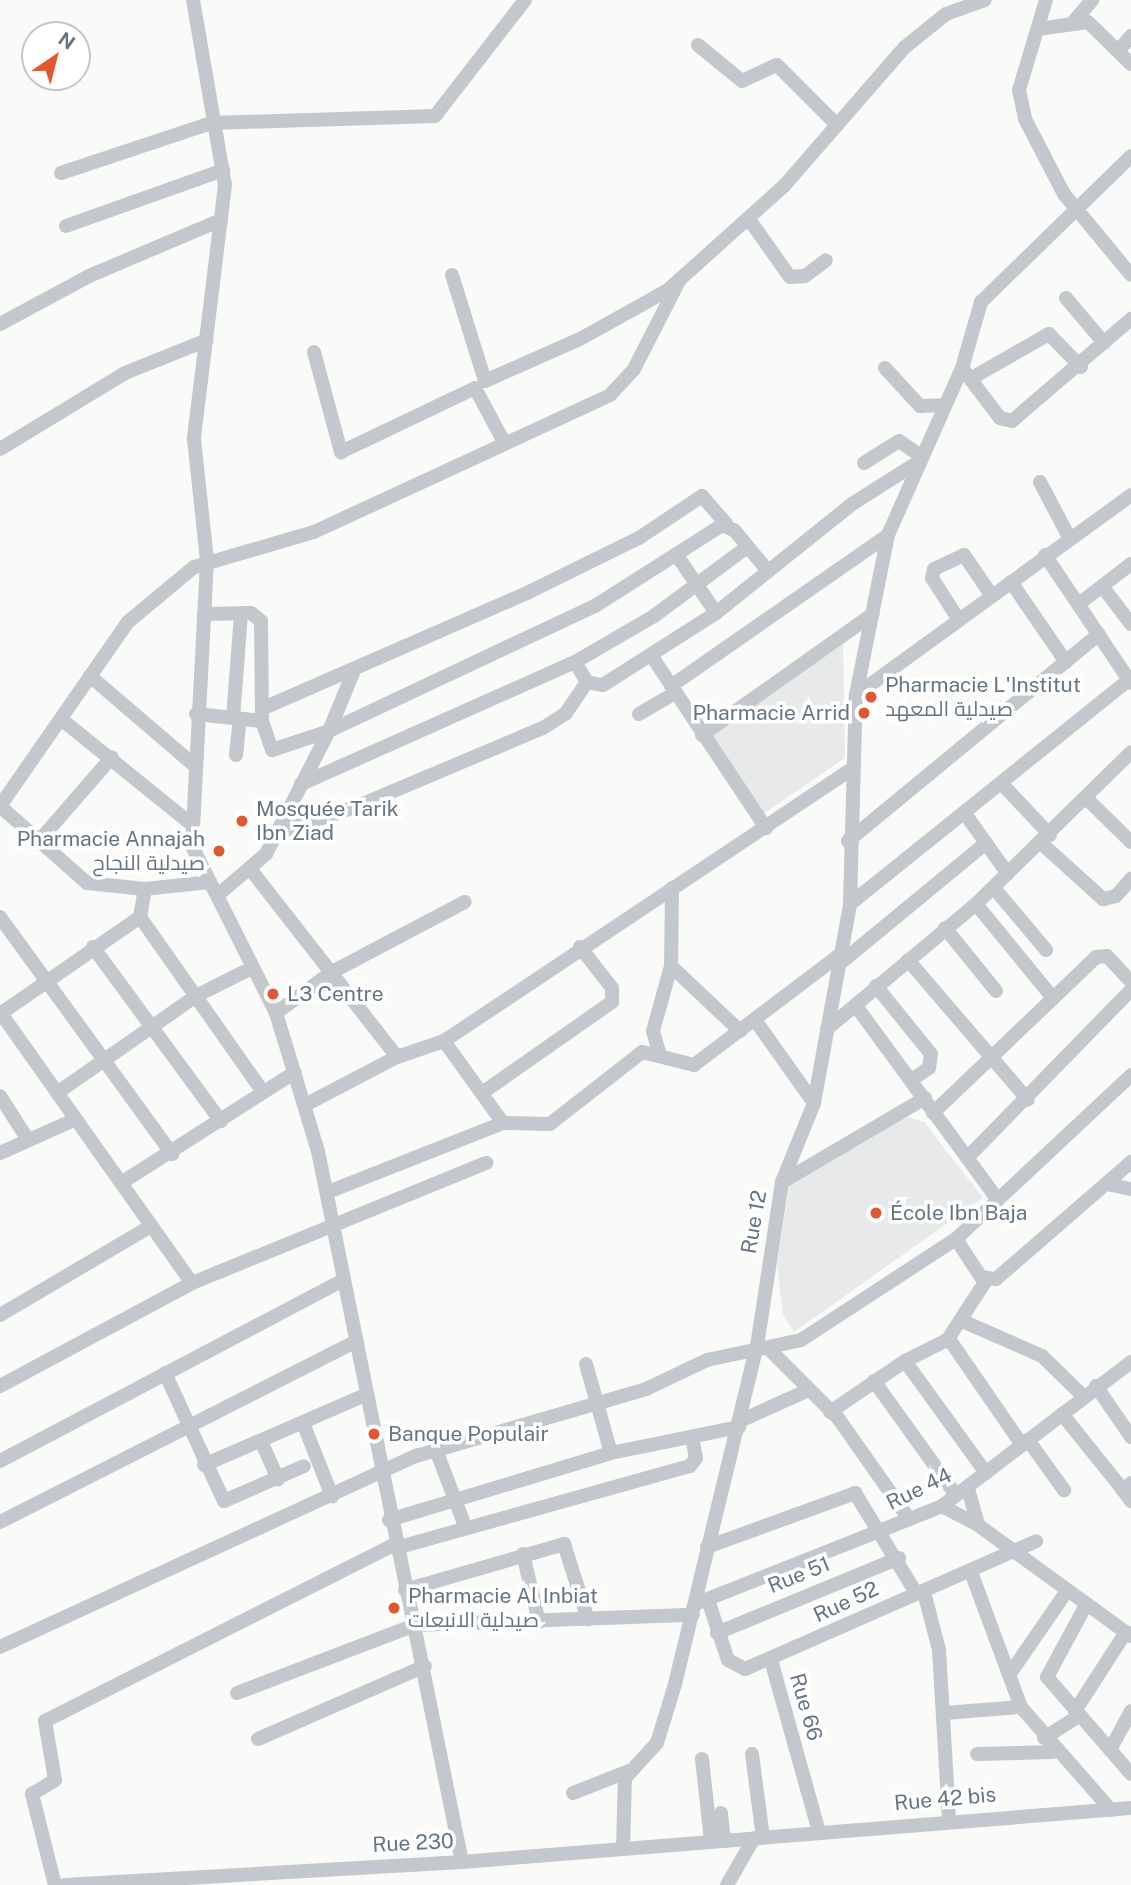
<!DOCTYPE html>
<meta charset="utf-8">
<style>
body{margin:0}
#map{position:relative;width:1131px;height:1885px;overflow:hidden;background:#fafaf8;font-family:"Public Sans",Cairo,sans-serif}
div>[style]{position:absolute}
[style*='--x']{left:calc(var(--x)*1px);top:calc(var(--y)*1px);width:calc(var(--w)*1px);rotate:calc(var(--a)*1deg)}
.built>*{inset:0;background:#e8e9e9}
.minor>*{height:14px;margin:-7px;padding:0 7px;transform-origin:7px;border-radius:7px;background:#c3c8cc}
.dots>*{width:19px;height:19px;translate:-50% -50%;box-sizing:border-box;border:4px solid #fff;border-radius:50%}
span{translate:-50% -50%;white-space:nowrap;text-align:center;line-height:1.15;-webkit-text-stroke:7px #fff;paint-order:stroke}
.poi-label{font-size:21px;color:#657683}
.left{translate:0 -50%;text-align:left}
.right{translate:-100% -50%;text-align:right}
.street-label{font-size:21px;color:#657683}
.north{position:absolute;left:21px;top:21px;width:70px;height:70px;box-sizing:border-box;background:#fff;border:2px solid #c1c8cd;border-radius:50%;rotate:35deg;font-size:19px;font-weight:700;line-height:28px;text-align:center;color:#657683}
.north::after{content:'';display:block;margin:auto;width:24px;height:32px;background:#e4572e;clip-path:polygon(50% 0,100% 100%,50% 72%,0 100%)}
</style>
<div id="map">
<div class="built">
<div style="clip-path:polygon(843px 644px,845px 758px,763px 814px,705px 736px)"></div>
<div style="clip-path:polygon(905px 1116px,924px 1122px,983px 1198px,794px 1332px,783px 1315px,777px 1265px,790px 1182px)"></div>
</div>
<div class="minor">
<div style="--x:193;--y:0;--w:188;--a:80.2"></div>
<div style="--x:225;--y:185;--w:256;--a:97"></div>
<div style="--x:194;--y:439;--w:123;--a:83.9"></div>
<div style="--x:207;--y:561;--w:285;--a:93"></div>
<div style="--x:192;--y:846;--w:187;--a:63.3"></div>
<div style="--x:276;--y:1013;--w:144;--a:73.1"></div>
<div style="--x:318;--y:1151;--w:725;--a:78.55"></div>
<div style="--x:1046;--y:0;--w:94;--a:106.7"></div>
<div style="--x:1019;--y:90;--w:30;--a:78"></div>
<div style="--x:1025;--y:119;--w:85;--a:62.5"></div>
<div style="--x:1064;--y:194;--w:105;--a:50.4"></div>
<div style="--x:1074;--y:21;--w:28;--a:-49"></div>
<div style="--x:1038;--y:29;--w:50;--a:-8"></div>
<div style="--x:1088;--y:22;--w:60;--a:44.3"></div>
<div style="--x:698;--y:45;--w:57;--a:39.3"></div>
<div style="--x:742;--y:81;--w:38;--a:-25"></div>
<div style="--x:777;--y:65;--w:85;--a:45"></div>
<div style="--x:1120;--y:49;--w:17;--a:-50"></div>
<div style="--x:61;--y:173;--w:158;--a:-18.4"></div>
<div style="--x:211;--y:123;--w:224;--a:-1.8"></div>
<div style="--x:435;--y:116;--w:147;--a:-52.2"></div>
<div style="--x:748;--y:218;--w:72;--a:54.6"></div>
<div style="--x:790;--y:277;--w:15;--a:-4"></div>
<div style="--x:805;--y:276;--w:26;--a:-37"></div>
<div style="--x:66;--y:226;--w:167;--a:-19.6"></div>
<div style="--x:452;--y:275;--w:111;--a:72.7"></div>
<div style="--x:485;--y:381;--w:104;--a:-23.9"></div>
<div style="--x:580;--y:339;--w:101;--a:-29.1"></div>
<div style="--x:668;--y:290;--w:156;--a:-41.9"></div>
<div style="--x:784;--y:186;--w:184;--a:-49"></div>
<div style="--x:905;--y:47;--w:53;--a:-38.8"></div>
<div style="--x:946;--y:14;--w:41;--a:-19.7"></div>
<div style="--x:1066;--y:298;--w:59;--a:49.8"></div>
<div style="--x:0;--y:324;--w:101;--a:-28.3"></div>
<div style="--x:89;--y:276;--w:143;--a:-23"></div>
<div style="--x:314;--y:352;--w:104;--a:74.9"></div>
<div style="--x:341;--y:452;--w:148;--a:-25.5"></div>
<div style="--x:475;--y:388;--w:61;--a:61.8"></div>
<div style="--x:885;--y:368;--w:52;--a:47.4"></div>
<div style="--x:920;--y:406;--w:25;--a:-2"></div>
<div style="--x:962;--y:368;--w:63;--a:52.8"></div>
<div style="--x:1000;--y:418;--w:12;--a:14"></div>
<div style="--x:1012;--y:421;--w:157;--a:-40.6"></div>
<div style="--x:970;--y:379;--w:91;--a:-29.7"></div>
<div style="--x:1049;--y:334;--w:46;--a:45.9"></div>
<div style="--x:0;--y:449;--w:146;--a:-31.3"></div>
<div style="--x:125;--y:373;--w:88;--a:-21.9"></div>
<div style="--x:864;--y:463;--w:41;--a:-32.2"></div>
<div style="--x:899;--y:441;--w:27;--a:34"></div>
<div style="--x:1040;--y:482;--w:64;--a:62.2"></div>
<div style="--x:1045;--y:555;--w:154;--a:56.1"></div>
<div style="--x:678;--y:557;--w:68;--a:55.8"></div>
<div style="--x:1011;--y:582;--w:97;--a:55.5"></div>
<div style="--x:1102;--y:586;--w:48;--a:52.7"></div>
<div style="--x:1080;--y:603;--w:64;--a:-37.4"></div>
<div style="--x:204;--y:614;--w:47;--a:-1.2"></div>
<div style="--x:251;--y:613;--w:13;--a:39"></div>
<div style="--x:261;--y:621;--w:100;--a:89.4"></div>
<div style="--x:262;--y:721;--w:31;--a:71"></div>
<div style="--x:272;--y:750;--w:60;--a:-18.4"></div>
<div style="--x:329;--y:731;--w:63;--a:-67.5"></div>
<div style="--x:959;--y:620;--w:50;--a:-122.7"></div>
<div style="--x:932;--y:578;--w:9;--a:-77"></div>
<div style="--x:934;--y:569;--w:33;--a:-25"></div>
<div style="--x:964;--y:555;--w:50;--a:55.7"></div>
<div style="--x:651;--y:655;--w:208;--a:56.4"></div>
<div style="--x:575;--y:662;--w:23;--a:59"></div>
<div style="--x:587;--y:682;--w:16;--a:11"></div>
<div style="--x:603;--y:685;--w:134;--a:-32.5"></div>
<div style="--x:716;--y:613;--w:174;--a:-38.7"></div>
<div style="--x:852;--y:504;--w:75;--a:-32.4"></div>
<div style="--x:90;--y:676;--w:137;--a:40.6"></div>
<div style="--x:671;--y:686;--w:264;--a:-34.8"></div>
<div style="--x:856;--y:695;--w:340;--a:-36"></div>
<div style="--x:266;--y:707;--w:285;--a:-23.6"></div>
<div style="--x:527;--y:593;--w:125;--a:-26.2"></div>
<div style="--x:639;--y:538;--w:76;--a:-33.7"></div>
<div style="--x:702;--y:496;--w:37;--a:49"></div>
<div style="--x:196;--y:714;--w:66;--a:6.1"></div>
<div style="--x:639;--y:714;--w:42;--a:-30.3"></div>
<div style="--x:233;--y:718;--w:105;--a:-85.6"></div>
<div style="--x:61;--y:719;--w:167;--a:38.9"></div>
<div style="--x:702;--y:735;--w:209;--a:-35.3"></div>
<div style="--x:236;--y:755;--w:36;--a:-84"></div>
<div style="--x:301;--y:784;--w:300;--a:-24"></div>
<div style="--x:575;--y:662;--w:91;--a:-30.2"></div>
<div style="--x:654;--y:616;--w:114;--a:-36.5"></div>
<div style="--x:1002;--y:784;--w:70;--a:46.7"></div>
<div style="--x:1086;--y:798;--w:63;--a:44.4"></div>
<div style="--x:966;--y:815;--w:72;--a:54.6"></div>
<div style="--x:277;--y:833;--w:85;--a:-18.4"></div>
<div style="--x:358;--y:806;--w:201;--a:-22.9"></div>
<div style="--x:543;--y:728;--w:27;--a:-33"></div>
<div style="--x:566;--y:713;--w:37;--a:-56"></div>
<div style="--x:39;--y:841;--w:111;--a:-49"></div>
<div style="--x:848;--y:841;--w:325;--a:-39.5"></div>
<div style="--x:1041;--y:843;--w:84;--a:42.1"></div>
<div style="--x:1103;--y:899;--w:13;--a:-13"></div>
<div style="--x:1116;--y:896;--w:23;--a:-49"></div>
<div style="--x:251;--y:870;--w:237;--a:52"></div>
<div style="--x:210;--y:882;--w:65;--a:173.9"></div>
<div style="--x:145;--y:889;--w:58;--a:-174.1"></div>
<div style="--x:87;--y:883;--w:116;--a:-138.5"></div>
<div style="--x:0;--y:806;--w:224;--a:-55.2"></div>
<div style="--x:128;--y:622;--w:86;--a:-39.8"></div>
<div style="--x:194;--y:567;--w:125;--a:-16.3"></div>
<div style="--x:314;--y:532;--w:326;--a:-24.8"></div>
<div style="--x:610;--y:395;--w:35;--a:-47"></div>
<div style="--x:634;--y:369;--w:101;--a:-62.9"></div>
<div style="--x:672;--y:888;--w:78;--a:90.7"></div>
<div style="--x:671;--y:966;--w:95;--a:43.3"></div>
<div style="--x:994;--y:888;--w:81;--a:50"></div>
<div style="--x:145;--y:889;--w:28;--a:100"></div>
<div style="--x:140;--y:917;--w:214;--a:54.9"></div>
<div style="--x:219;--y:894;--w:62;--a:-40.4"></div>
<div style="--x:266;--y:854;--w:138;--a:-62.9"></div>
<div style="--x:329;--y:731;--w:294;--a:-25.2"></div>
<div style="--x:595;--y:606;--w:151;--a:-32.5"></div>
<div style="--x:722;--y:525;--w:13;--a:23"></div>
<div style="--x:734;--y:530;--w:53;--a:50.3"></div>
<div style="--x:850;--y:904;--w:358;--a:-38.8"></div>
<div style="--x:976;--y:904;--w:122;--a:50.7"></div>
<div style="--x:0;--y:917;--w:293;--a:54"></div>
<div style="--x:945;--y:928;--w:81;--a:51"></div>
<div style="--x:93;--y:947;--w:216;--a:53.7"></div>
<div style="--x:908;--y:960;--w:184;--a:49.4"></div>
<div style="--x:838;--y:965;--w:192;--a:-39.5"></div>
<div style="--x:876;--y:986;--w:87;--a:51"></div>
<div style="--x:931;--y:1054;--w:14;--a:98"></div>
<div style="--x:929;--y:1068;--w:18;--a:146"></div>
<div style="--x:856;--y:1006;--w:240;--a:53.8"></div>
<div style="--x:0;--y:1012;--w:332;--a:54.7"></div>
<div style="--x:276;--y:1013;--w:69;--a:-36.2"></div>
<div style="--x:332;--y:972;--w:150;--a:-27.8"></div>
<div style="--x:0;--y:1014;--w:170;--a:-34.7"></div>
<div style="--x:755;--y:1020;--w:102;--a:54.6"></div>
<div style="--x:827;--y:1029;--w:194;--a:-40"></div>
<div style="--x:976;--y:904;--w:217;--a:-44.4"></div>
<div style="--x:444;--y:1041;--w:101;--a:54.3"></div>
<div style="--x:659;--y:1052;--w:22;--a:-106"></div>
<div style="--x:653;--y:1031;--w:67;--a:-74.5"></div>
<div style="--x:57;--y:1093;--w:169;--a:-34.9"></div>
<div style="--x:196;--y:996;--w:63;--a:-26.6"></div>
<div style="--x:482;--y:1093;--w:159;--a:-35"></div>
<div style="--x:612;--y:1002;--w:14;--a:-90"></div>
<div style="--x:612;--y:988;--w:52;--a:-128"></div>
<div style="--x:0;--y:1096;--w:52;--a:57.5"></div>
<div style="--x:305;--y:1105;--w:104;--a:-27.6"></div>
<div style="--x:397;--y:1057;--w:50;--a:-18.8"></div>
<div style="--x:444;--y:1041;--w:489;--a:-33.7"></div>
<div style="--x:933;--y:1113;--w:226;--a:-43.7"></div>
<div style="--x:1096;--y:957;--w:11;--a:-5"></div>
<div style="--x:1107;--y:956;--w:35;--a:47"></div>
<div style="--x:0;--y:1153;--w:83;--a:-24.1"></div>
<div style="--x:967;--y:1158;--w:235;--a:-45.7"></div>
<div style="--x:782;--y:1182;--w:166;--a:-30.4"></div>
<div style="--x:121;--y:1183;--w:206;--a:-32.5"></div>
<div style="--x:1107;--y:1184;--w:25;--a:12"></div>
<div style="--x:328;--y:1192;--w:188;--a:-21.5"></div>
<div style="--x:503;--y:1123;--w:47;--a:1.2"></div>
<div style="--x:550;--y:1124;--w:117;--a:-38"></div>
<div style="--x:642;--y:1052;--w:54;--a:14"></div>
<div style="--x:694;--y:1065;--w:184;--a:-37.1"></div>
<div style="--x:956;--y:1239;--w:45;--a:56.7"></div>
<div style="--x:981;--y:1277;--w:15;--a:8"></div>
<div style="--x:996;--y:1279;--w:179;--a:-40.9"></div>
<div style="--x:0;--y:1315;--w:175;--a:-30.5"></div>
<div style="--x:960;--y:1320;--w:90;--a:23.7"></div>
<div style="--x:1042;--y:1356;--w:57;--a:44.3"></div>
<div style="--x:948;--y:1339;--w:72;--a:-57"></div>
<div style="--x:768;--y:1348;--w:99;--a:45"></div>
<div style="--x:838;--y:1418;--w:123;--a:54.9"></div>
<div style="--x:586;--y:1364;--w:92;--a:74.3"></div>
<div style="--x:165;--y:1373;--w:141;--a:65.3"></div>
<div style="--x:224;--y:1501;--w:87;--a:-23.6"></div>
<div style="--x:874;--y:1381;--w:140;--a:54.3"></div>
<div style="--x:0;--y:1386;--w:218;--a:-28.2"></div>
<div style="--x:192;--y:1283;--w:318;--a:-22.2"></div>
<div style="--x:1096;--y:1386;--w:62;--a:55.5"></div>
<div style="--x:830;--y:1412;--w:91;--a:-34.2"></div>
<div style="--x:1062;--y:1414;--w:97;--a:51.2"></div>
<div style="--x:740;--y:1421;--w:72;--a:-24.4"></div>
<div style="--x:303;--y:1423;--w:79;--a:68.3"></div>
<div style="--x:1028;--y:1440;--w:62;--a:54.2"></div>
<div style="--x:261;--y:1441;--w:42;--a:65.9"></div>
<div style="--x:436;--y:1450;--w:81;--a:69.1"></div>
<div style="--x:0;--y:1461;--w:389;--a:-27.8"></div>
<div style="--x:204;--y:1465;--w:176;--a:-23.5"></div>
<div style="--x:986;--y:1473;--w:138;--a:-125.9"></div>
<div style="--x:905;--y:1361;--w:49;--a:-26.6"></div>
<div style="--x:949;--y:1339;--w:129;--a:55.4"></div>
<div style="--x:1131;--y:1483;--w:11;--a:139"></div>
<div style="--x:1123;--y:1490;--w:14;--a:54"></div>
<div style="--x:968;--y:1489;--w:37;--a:74"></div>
<div style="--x:942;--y:1506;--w:41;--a:27.8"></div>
<div style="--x:978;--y:1525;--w:189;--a:36"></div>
<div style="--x:389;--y:1520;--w:232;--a:-16.8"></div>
<div style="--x:611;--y:1453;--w:131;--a:-11.5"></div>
<div style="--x:0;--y:1522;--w:400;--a:-26.9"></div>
<div style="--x:707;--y:1547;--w:158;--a:-20"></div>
<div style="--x:855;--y:1493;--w:117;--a:58.6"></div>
<div style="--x:396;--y:1548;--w:305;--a:-15.6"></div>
<div style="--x:690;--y:1466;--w:10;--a:-53"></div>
<div style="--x:696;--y:1458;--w:20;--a:-101"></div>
<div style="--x:523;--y:1554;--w:70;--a:76.8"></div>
<div style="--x:971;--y:1572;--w:144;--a:69.7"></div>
<div style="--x:1021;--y:1707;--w:137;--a:48.9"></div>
<div style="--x:405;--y:1590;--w:166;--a:-16.1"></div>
<div style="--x:564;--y:1544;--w:79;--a:72.3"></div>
<div style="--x:924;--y:1592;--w:60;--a:75.5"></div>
<div style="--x:939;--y:1650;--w:170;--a:86.6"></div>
<div style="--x:708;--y:1600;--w:63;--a:71.6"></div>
<div style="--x:728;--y:1660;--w:19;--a:28"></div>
<div style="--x:745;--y:1669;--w:318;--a:-23.7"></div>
<div style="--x:695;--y:1604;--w:266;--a:-21.6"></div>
<div style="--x:942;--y:1506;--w:238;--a:-37.3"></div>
<div style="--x:1086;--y:1605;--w:82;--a:118.4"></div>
<div style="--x:1047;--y:1677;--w:128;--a:49.1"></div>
<div style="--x:717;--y:1633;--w:197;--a:-22.4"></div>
<div style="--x:0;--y:1647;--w:458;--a:-24.7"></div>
<div style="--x:416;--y:1456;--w:240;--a:-16.2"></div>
<div style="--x:646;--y:1389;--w:68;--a:-25.4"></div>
<div style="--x:707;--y:1360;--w:96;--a:-12"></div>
<div style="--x:801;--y:1340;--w:185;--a:-33.1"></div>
<div style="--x:956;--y:1239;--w:240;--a:-43.1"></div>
<div style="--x:771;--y:1660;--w:179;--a:74.4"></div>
<div style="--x:1009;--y:1675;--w:102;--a:-55.4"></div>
<div style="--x:237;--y:1693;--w:191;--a:-20.9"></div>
<div style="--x:415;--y:1625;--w:278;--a:-2.1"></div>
<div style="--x:1075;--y:1711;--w:94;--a:-57.2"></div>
<div style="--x:944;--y:1713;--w:77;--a:-4.5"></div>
<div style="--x:1044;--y:1738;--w:41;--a:-32.2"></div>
<div style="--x:258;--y:1739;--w:182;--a:-23.6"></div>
<div style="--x:1110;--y:1750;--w:44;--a:-61.7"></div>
<div style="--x:752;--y:1754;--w:84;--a:82.5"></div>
<div style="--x:977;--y:1754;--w:77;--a:-1.5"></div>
<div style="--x:702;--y:1759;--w:82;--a:83.7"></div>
<div style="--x:573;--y:1793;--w:60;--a:-21.4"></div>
<div style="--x:721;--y:1813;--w:28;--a:84"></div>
<div style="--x:623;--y:1848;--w:70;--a:-88.4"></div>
<div style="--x:625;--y:1778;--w:47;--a:-47.6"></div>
<div style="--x:657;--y:1743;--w:62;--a:-73"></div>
<div style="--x:675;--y:1684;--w:348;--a:-76.4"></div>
<div style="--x:757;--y:1346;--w:166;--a:-81.3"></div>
<div style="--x:782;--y:1182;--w:85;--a:-67.9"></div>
<div style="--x:814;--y:1103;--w:202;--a:-79.7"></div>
<div style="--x:850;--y:904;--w:209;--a:-88.4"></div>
<div style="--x:856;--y:695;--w:163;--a:-78.7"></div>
<div style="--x:888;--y:535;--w:183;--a:-66.1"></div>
<div style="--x:962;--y:368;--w:69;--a:-73.9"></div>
<div style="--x:981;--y:302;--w:209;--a:-44.2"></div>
<div style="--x:55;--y:1885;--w:94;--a:-104.2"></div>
<div style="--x:32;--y:1794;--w:27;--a:-31"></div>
<div style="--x:55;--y:1780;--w:60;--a:-99.6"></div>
<div style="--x:45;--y:1721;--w:392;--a:-26.8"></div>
<div style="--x:65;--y:1885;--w:398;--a:-3.3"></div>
<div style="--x:462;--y:1862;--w:671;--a:-4.61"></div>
<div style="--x:727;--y:1885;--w:54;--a:-60.1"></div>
</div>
<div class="dots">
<div style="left:871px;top:697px;background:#e4572e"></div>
<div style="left:864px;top:713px;background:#e4572e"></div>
<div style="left:242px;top:821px;background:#e4572e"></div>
<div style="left:219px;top:851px;background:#e4572e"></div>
<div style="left:273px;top:994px;background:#e4572e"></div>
<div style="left:876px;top:1213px;background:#e4572e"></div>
<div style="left:374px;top:1434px;background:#e4572e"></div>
<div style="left:394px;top:1608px;background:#e4572e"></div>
</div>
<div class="poi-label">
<span class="left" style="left:885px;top:697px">Pharmacie L'Institut<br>صيدلية المعهد</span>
<span class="right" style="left:850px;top:713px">Pharmacie Arrid</span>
<span class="left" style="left:256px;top:821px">Mosquée Tarik<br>Ibn Ziad</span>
<span class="right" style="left:205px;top:851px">Pharmacie Annajah<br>صيدلية النجاح</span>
<span class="left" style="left:287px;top:994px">L3 Centre</span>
<span class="left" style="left:890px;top:1213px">École Ibn Baja</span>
<span class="left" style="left:388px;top:1434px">Banque Populair</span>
<span class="left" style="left:408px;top:1608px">Pharmacie Al Inbiat<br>صيدلية الانبعات</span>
</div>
<div class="street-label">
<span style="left:754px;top:1222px;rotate:-80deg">Rue 12</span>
<span style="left:919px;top:1489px;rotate:-26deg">Rue 44</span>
<span style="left:799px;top:1575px;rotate:-22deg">Rue 51</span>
<span style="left:846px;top:1602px;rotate:-25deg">Rue 52</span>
<span style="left:806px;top:1707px;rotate:74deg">Rue 66</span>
<span style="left:945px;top:1799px;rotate:-5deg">Rue 42 bis</span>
<span style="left:413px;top:1843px;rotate:-3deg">Rue 230</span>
</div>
<div class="north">N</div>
</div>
